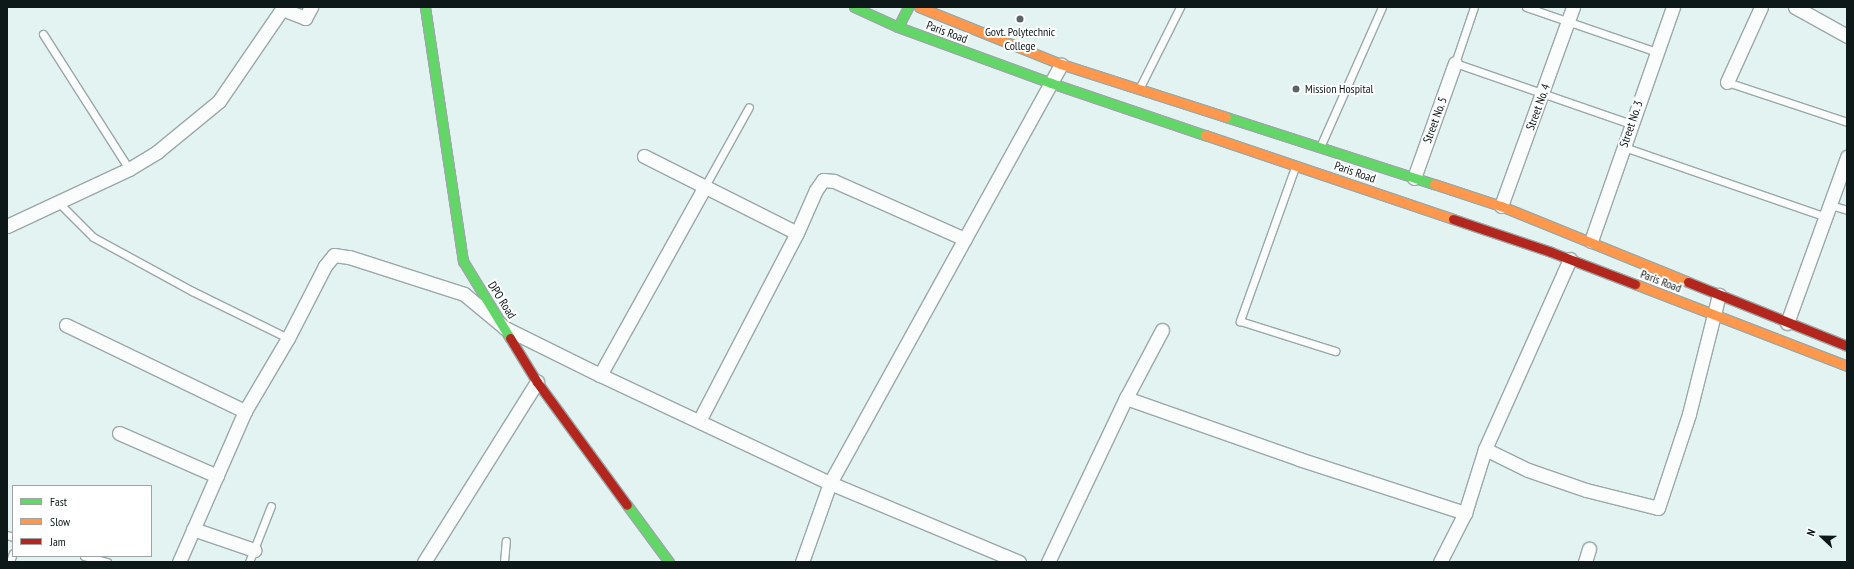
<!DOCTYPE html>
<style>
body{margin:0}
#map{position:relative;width:1854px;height:569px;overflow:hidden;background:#e2f3f2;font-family:"PT Sans Narrow",sans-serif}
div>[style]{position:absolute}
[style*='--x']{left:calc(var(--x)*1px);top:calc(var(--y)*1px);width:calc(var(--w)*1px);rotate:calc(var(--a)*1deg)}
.roads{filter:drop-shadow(1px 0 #9ba8a7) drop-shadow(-1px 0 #9ba8a7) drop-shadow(0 1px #9ba8a7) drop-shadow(0 -1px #9ba8a7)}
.lane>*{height:7px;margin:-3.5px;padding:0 3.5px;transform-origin:3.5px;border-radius:3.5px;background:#fbfdfd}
.street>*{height:13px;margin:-6.5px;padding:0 6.5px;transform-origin:6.5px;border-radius:6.5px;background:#fbfdfd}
.fast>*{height:9px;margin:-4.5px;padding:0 4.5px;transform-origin:4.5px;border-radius:4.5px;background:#63d668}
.slow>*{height:9px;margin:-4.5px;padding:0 4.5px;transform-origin:4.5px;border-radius:4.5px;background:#ff974d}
.jam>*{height:9px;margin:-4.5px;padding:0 4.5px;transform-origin:4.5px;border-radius:4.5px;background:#b3261e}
.dots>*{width:11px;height:11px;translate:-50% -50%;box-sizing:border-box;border:2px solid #fff;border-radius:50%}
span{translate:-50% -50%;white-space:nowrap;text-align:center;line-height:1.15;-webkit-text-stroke:4px #fff;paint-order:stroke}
.street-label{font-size:12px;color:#0d1818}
.poi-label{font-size:12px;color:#0d1818}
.left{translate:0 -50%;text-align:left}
.frame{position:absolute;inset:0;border:8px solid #0d1818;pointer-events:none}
.legend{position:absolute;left:12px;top:485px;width:140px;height:72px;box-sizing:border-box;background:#fff;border:1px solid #9ea3a3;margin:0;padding:5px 7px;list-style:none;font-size:12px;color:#0d1818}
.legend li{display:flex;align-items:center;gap:8px;height:20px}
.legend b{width:20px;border:1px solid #9ea3a3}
.north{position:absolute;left:1802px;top:517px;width:40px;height:40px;-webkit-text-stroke:3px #fff;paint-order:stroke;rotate:292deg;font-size:11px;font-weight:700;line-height:16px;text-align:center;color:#0d1818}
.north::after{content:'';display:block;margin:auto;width:14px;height:18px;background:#0d1818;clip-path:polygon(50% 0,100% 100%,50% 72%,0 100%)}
</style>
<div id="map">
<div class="roads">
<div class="lane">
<div style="--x:1474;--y:7;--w:59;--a:108.7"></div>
<div style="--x:1455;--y:63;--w:186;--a:19.1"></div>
<div style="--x:1526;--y:7;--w:139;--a:19"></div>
<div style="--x:43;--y:34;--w:160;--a:57.5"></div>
<div style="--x:1727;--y:82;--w:126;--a:18.4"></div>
<div style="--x:1139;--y:89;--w:92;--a:-63.4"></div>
<div style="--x:1320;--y:147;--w:153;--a:-66.1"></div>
<div style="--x:1624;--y:147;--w:214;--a:19.1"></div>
<div style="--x:1295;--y:167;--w:164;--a:109.7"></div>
<div style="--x:1240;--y:321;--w:100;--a:17.5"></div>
<div style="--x:705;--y:186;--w:90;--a:-60.9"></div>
<div style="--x:58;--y:202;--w:49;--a:45"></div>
<div style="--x:93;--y:237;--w:113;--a:28.6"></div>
<div style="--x:192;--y:291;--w:107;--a:26.1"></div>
<div style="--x:1830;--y:205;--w:18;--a:16"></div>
<div style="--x:7;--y:535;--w:6;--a:18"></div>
<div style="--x:84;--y:556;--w:24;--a:15"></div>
<div style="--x:10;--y:562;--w:9;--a:-72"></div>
<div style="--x:249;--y:562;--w:60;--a:-68.6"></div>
<div style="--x:504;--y:562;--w:21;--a:-85"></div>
</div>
<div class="street">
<div style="--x:1795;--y:7;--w:60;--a:29.1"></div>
<div style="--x:1727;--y:82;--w:82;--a:-65.6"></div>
<div style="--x:644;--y:156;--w:171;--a:26.7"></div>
<div style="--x:1414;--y:178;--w:122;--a:-70.4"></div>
<div style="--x:1501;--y:206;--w:212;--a:-70.1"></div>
<div style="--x:7;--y:226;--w:135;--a:-25"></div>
<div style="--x:129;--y:169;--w:33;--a:-31"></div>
<div style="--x:157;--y:152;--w:80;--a:-39.4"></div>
<div style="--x:219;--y:101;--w:112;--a:-55.6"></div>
<div style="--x:282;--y:9;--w:25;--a:21"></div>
<div style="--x:305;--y:18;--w:13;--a:-61"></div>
<div style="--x:1591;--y:241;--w:248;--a:-70.7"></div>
<div style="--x:1787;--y:323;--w:177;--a:-70.1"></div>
<div style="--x:66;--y:325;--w:199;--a:25.7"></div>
<div style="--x:600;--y:375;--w:216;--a:-60.9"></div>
<div style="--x:1126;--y:398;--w:183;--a:19.4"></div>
<div style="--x:1299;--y:459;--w:175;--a:18"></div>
<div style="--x:699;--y:421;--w:212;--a:-62.5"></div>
<div style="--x:797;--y:233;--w:47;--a:-66.2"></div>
<div style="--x:816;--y:190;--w:12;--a:-55"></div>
<div style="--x:823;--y:180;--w:11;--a:5"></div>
<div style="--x:834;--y:181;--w:143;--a:23.9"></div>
<div style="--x:119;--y:433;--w:107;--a:23.7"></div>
<div style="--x:1485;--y:449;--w:48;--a:26"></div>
<div style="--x:1528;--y:470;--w:61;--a:19"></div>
<div style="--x:1586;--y:490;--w:74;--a:14"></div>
<div style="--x:1658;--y:508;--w:99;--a:-71.7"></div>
<div style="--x:1689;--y:414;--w:123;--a:-75.9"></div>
<div style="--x:193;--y:529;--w:65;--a:19"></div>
<div style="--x:179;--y:562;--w:165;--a:-66.4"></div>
<div style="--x:245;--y:411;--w:85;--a:-59.5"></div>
<div style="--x:288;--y:338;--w:81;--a:-62.8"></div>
<div style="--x:325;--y:266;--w:14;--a:-51"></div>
<div style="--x:334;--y:255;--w:15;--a:8"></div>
<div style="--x:349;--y:257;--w:121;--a:17.8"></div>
<div style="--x:464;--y:294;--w:53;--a:39.7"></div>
<div style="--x:505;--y:328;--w:106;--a:26.3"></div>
<div style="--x:600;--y:375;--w:254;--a:25.2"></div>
<div style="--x:830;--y:483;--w:205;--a:22.7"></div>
<div style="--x:424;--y:562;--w:213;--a:-57.9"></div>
<div style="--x:802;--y:562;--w:84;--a:-70.5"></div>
<div style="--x:830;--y:483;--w:478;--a:-61.1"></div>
<div style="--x:1048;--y:562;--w:182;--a:-64.6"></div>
<div style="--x:1126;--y:398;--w:77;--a:-62.1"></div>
<div style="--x:1440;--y:562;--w:55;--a:-63"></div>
<div style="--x:1465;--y:513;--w:67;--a:-72.6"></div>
<div style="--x:1485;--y:449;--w:208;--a:-65.9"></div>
<div style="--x:1585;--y:562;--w:14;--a:-73"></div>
</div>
<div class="fast">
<div style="--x:425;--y:7;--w:257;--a:81.5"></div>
<div style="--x:463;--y:261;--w:90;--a:58.6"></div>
<div style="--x:854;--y:7;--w:48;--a:24.4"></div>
<div style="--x:898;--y:27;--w:163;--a:20.1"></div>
<div style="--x:1051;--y:83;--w:163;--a:18.7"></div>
<div style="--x:898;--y:27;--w:22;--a:-63"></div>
<div style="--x:1226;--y:117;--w:219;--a:17.9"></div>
<div style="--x:627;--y:505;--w:71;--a:53.6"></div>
</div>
<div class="slow">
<div style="--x:919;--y:7;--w:153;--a:21.9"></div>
<div style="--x:1061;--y:64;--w:173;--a:17.8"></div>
<div style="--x:1205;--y:135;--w:262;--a:18.7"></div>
<div style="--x:1434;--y:184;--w:71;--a:18.2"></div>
<div style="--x:1501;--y:206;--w:202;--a:22.1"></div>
<div style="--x:1635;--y:284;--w:227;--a:21.1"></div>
</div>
<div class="jam">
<div style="--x:1453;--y:219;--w:103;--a:18.6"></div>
<div style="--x:1551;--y:252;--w:90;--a:20.9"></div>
<div style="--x:1688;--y:282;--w:171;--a:21.9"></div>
<div style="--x:510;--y:338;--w:52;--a:58.5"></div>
<div style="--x:537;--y:382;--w:152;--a:53.8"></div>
</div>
</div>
<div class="dots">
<div style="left:1020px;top:19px;background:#586564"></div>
<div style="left:1296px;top:89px;background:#586564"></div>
</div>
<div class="street-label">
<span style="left:947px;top:32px;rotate:20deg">Paris Road</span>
<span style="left:1538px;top:107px;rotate:-70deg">Street No. 4</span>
<span style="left:1435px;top:120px;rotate:-70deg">Street No. 5</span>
<span style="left:1631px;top:124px;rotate:-71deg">Street No. 3</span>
<span style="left:1355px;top:172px;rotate:19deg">Paris Road</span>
<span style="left:1661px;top:281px;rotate:21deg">Paris Road</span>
<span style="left:502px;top:300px;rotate:58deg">DPO Road</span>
</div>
<div class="poi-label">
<span style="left:1020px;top:39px">Govt. Polytechnic<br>College</span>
<span class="left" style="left:1305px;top:89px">Mission Hospital</span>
</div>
<div class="frame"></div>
<ul class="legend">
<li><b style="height:5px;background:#63d668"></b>Fast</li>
<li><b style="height:5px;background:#ff974d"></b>Slow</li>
<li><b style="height:5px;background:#b3261e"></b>Jam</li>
</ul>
<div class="north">N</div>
</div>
